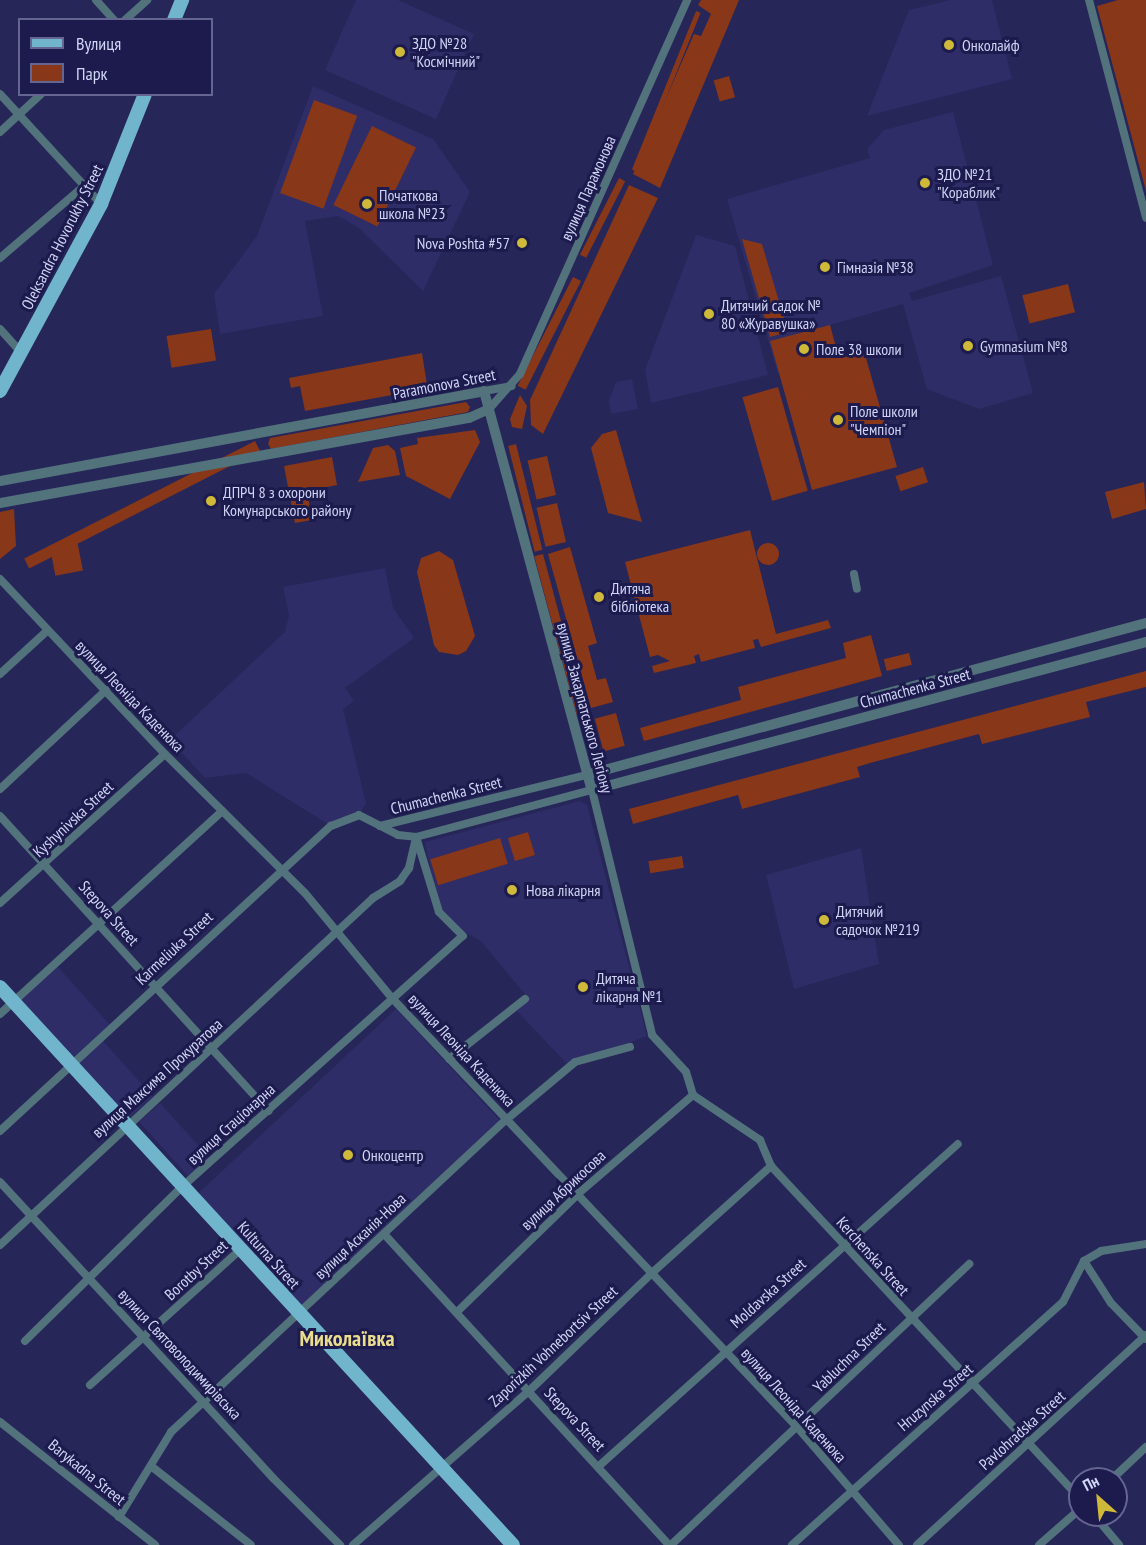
<!DOCTYPE html>
<meta charset="utf-8">
<style>
body{margin:0}
#map{position:relative;width:1146px;height:1545px;overflow:hidden;background:#262659;font-family:"PT Sans Narrow",sans-serif}
div>[style]{position:absolute}
[style*='--x']{left:calc(var(--x)*1px);top:calc(var(--y)*1px);width:calc(var(--w)*1px);rotate:calc(var(--a)*1deg)}
.built>*{inset:0;background:#2e2d67;transform-origin:0 0}
.green>*{inset:0;background:#883718;transform-origin:0 0}
.round{border-radius:50%}
.minor>*{height:8px;margin:-4px;padding:0 4px;transform-origin:4px;border-radius:4px;background:#52727c}
.tertiary>*{height:10px;margin:-5px;padding:0 5px;transform-origin:5px;border-radius:5px;background:#52727c}
.primary>*{height:14px;margin:-7px;padding:0 7px;transform-origin:7px;border-radius:7px;background:#70b5cb}
.dots>*{width:16px;height:16px;translate:-50% -50%;box-sizing:border-box;border:3px solid #1d1b4d;border-radius:50%}
span{translate:-50% -50%;white-space:nowrap;text-align:center;line-height:1.15;-webkit-text-stroke:6px #1d1b4d;paint-order:stroke}
.poi-label{font-size:16px;color:#d1d5f6}
.left{translate:0 -50%;text-align:left}
.right{translate:-100% -50%;text-align:right}
.street-label{font-size:16px;color:#d1d5f6}
.district-label{font-size:22px;color:#ebdd8e;font-weight:700}
.legend{position:absolute;left:18px;top:18px;width:195px;height:78px;box-sizing:border-box;background:#1d1b4d;border:2px solid #656591;margin:0;padding:8px 10px;list-style:none;font-size:18px;color:#d1d5f6}
.legend li{display:flex;align-items:center;gap:12px;height:30px}
.legend b{width:30px;border:2px solid #656591}
.north{position:absolute;left:1068px;top:1467px;width:60px;height:60px;box-sizing:border-box;background:#1d1b4d;border:2px solid #656591;border-radius:50%;rotate:333deg;font-size:16px;font-weight:700;line-height:24px;text-align:center;color:#d1d5f6}
.north::after{content:'';display:block;margin:auto;width:21px;height:27px;background:#ceb938;clip-path:polygon(50% 0,100% 100%,50% 72%,0 100%)}
</style>
<div id="map">
<div class="built">
<div style="clip-path:polygon(356px 0,398px 0,474px 34px,436px 119px,325px 70px)"></div>
<div style="clip-path:polygon(950px 0,992px 0,1012px 79px,867px 116px,909px 10px)"></div>
<div style="clip-path:polygon(313px 86px,433px 139px,470px 192px,423px 291px,359px 228px,338px 216px,305px 221px,323px 316px,220px 334px,214px 294px,257px 236px)"></div>
<div style="clip-path:polygon(953px 112px,993px 265px,909px 293px,912px 301px,1001px 276px,1033px 393px,979px 409px,927px 389px,903px 304px,830px 325px,778px 374px,727px 199px,870px 158px,867px 149px,884px 130px)"></div>
<div style="clip-path:polygon(696px 235px,735px 246px,768px 375px,651px 403px,645px 370px)"></div>
<div style="clip-path:polygon(632px 379px,638px 409px,611px 414px,609px 401px,616px 382px)"></div>
<div style="clip-path:polygon(385px 568px,393px 608px,414px 638px,345px 688px,354px 701px,343px 709px,366px 803px,359px 815px,331px 826px,246px 773px,205px 778px,170px 740px,285px 632px,289px 615px,283px 587px)"></div>
<div style="clip-path:polygon(580px 801px,587px 805px,647px 1036px,568px 1065px,515px 1009px,528px 998px,481px 941px,450px 924px,435px 895px,425px 842px)"></div>
<div style="clip-path:polygon(861px 848px,879px 964px,794px 989px,766px 875px)"></div>
<div style="left:57px;top:966px;width:80px;height:50px;rotate:48deg"></div>
<div style="left:396px;top:1009px;width:152px;height:271px;rotate:47deg"></div>
<div style="left:102px;top:1040px;width:76px;height:34px;rotate:48deg"></div>
<div style="left:160px;top:1103px;width:76px;height:28px;rotate:48deg"></div>
</div>
<div class="green">
<div style="clip-path:polygon(701px 0,739px 0,660px 188px,633px 174px,694px 34px,701px 36px,711px 14px,698px 5px)"></div>
<div style="clip-path:polygon(1118px 0,1146px 0,1146px 191px,1097px 6px)"></div>
<div style="left:696px;top:11px;width:5px;height:171px;rotate:22deg"></div>
<div style="left:729px;top:76px;width:22px;height:16px;rotate:74deg"></div>
<div style="left:314px;top:100px;width:46px;height:99px;rotate:20deg"></div>
<div style="left:372px;top:126px;width:49px;height:88px;rotate:26deg"></div>
<div style="left:619px;top:178px;width:7px;height:86px;rotate:27deg"></div>
<div style="clip-path:polygon(629px 185px,658px 198px,543px 434px,531px 425px,530px 400px)"></div>
<div style="clip-path:polygon(742px 239px,762px 244px,788px 332px,770px 337px)"></div>
<div style="left:573px;top:277px;width:9px;height:122px;rotate:27deg"></div>
<div style="left:1068px;top:284px;width:29px;height:47px;rotate:76deg"></div>
<div style="clip-path:polygon(830px 325px,839px 358px,864px 351px,897px 467px,812px 490px,770px 341px)"></div>
<div style="left:211px;top:329px;width:32px;height:45px;rotate:81deg"></div>
<div style="clip-path:polygon(422px 353px,427px 385px,392px 392px,392px 395px,305px 411px,300px 386px,291px 388px,289px 378px)"></div>
<div style="left:778px;top:387px;width:108px;height:37px;rotate:74deg"></div>
<div style="clip-path:polygon(520px 395px,527px 406px,522px 429px,512px 427px,510px 419px)"></div>
<div style="clip-path:polygon(466px 402px,470px 407px,468px 412px,271px 449px,268px 444px,270px 438px)"></div>
<div style="clip-path:polygon(475px 430px,480px 442px,450px 499px,406px 476px,400px 448px,418px 444px,417px 438px)"></div>
<div style="clip-path:polygon(616px 430px,642px 522px,608px 513px,591px 448px,602px 434px)"></div>
<div style="left:255px;top:441px;width:11px;height:259px;rotate:63deg"></div>
<div style="left:516px;top:444px;width:109px;height:8px;rotate:76deg"></div>
<div style="clip-path:polygon(388px 445px,395px 451px,400px 475px,358px 482px,373px 448px)"></div>
<div style="left:547px;top:456px;width:40px;height:20px;rotate:77deg"></div>
<div style="clip-path:polygon(332px 457px,337px 485px,307px 491px,312px 520px,295px 523px,284px 466px)"></div>
<div style="left:923px;top:467px;width:16px;height:29px;rotate:72deg"></div>
<div style="clip-path:polygon(1144px 482px,1146px 509px,1112px 519px,1105px 492px)"></div>
<div style="left:557px;top:503px;width:40px;height:21px;rotate:77deg"></div>
<div style="clip-path:polygon(14px 509px,16px 546px,0 559px,0 512px)"></div>
<div style="clip-path:polygon(750px 530px,776px 634px,828px 620px,831px 628px,761px 647px,758px 639px,753px 640px,755px 648px,701px 662px,699px 654px,694px 656px,696px 663px,654px 673px,652px 666px,670px 661px,658px 655px,650px 657px,625px 562px)"></div>
<div style="left:77px;top:540px;width:31px;height:28px;rotate:79deg"></div>
<div class="round" style="left:757px;top:543px;width:22px;height:22px"></div>
<div style="clip-path:polygon(570px 547px,597px 643px,588px 646px,597px 680px,606px 678px,613px 702px,591px 708px,548px 554px)"></div>
<div style="clip-path:polygon(439px 551px,453px 560px,475px 636px,466px 651px,458px 655px,439px 652px,434px 645px,417px 572px,421px 558px)"></div>
<div style="left:543px;top:554px;width:163px;height:9px;rotate:75deg"></div>
<div style="clip-path:polygon(871px 635px,882px 676px,644px 741px,640px 728px,741px 700px,738px 687px,846px 658px,843px 643px)"></div>
<div style="left:909px;top:653px;width:12px;height:26px;rotate:76deg"></div>
<div style="clip-path:polygon(1146px 671px,1146px 687px,1086px 702px,1090px 717px,982px 744px,979px 734px,870px 763px,857px 767px,860px 777px,742px 809px,738px 795px,633px 824px,629px 809px)"></div>
<div style="left:616px;top:713px;width:34px;height:22px;rotate:75deg"></div>
<div style="left:528px;top:832px;width:24px;height:21px;rotate:73deg"></div>
<div style="left:500px;top:838px;width:27px;height:73px;rotate:73deg"></div>
<div style="left:682px;top:856px;width:12px;height:34px;rotate:81deg"></div>
</div>
<div class="minor">
<div style="--x:96;--y:0;--w:27;--a:48"></div>
<div style="--x:1089;--y:0;--w:225;--a:75.3"></div>
<div style="--x:125;--y:20;--w:30;--a:-42"></div>
<div style="--x:0;--y:94;--w:149;--a:47.4"></div>
<div style="--x:0;--y:132;--w:56;--a:-42.8"></div>
<div style="--x:0;--y:258;--w:111;--a:-40.6"></div>
<div style="--x:0;--y:329;--w:31;--a:48"></div>
<div style="--x:484;--y:391;--w:28;--a:-10"></div>
<div style="--x:489;--y:409;--w:47;--a:-48.5"></div>
<div style="--x:520;--y:374;--w:410;--a:-65.9"></div>
<div style="--x:854;--y:574;--w:15;--a:79"></div>
<div style="--x:0;--y:579;--w:241;--a:46.7"></div>
<div style="--x:165;--y:754;--w:197;--a:44.8"></div>
<div style="--x:305;--y:893;--w:135;--a:50.4"></div>
<div style="--x:391;--y:997;--w:591;--a:46.64"></div>
<div style="--x:797;--y:1427;--w:156;--a:49.2"></div>
<div style="--x:0;--y:674;--w:64;--a:-42.5"></div>
<div style="--x:0;--y:789;--w:145;--a:-43"></div>
<div style="--x:0;--y:816;--w:399;--a:47.7"></div>
<div style="--x:380;--y:826;--w:212;--a:-13.9"></div>
<div style="--x:0;--y:903;--w:222;--a:-42.1"></div>
<div style="--x:0;--y:1014;--w:301;--a:-42.4"></div>
<div style="--x:449;--y:1059;--w:97;--a:-38.3"></div>
<div style="--x:0;--y:1131;--w:450;--a:-42.7"></div>
<div style="--x:331;--y:826;--w:30;--a:-21"></div>
<div style="--x:359;--y:815;--w:44;--a:27.1"></div>
<div style="--x:398;--y:835;--w:18;--a:6"></div>
<div style="--x:416;--y:837;--w:182;--a:-15"></div>
<div style="--x:592;--y:790;--w:252;--a:76.2"></div>
<div style="--x:652;--y:1035;--w:50;--a:47.4"></div>
<div style="--x:686;--y:1072;--w:24;--a:73"></div>
<div style="--x:693;--y:1095;--w:81;--a:33.9"></div>
<div style="--x:760;--y:1140;--w:28;--a:67"></div>
<div style="--x:771;--y:1166;--w:454;--a:47.1"></div>
<div style="--x:0;--y:1182;--w:403;--a:47.3"></div>
<div style="--x:273;--y:1478;--w:95;--a:45"></div>
<div style="--x:385;--y:1235;--w:420;--a:47.5"></div>
<div style="--x:0;--y:1245;--w:509;--a:-42.93"></div>
<div style="--x:373;--y:898;--w:32;--a:-32"></div>
<div style="--x:400;--y:881;--w:16;--a:-55"></div>
<div style="--x:409;--y:868;--w:32;--a:-77"></div>
<div style="--x:1084;--y:1261;--w:50;--a:57.3"></div>
<div style="--x:1111;--y:1303;--w:50;--a:45.8"></div>
<div style="--x:457;--y:1312;--w:170;--a:-44.3"></div>
<div style="--x:579;--y:1193;--w:150;--a:-40.7"></div>
<div style="--x:25;--y:1341;--w:221;--a:-44.5"></div>
<div style="--x:183;--y:1186;--w:375;--a:-41.8"></div>
<div style="--x:463;--y:936;--w:34;--a:-135"></div>
<div style="--x:439;--y:912;--w:78;--a:-107"></div>
<div style="--x:90;--y:1385;--w:205;--a:-42"></div>
<div style="--x:0;--y:1422;--w:198;--a:38.4"></div>
<div style="--x:151;--y:1466;--w:127;--a:38.3"></div>
<div style="--x:599;--y:1466;--w:482;--a:-41.9"></div>
<div style="--x:1112;--y:1479;--w:47;--a:-43.3"></div>
<div style="--x:1094;--y:1515;--w:39;--a:50"></div>
<div style="--x:119;--y:1517;--w:100;--a:-58.5"></div>
<div style="--x:171;--y:1432;--w:458;--a:-43"></div>
<div style="--x:506;--y:1120;--w:90;--a:-40"></div>
<div style="--x:575;--y:1062;--w:57;--a:-15.3"></div>
<div style="--x:353;--y:1545;--w:234;--a:-41.2"></div>
<div style="--x:529;--y:1391;--w:172;--a:-43.8"></div>
<div style="--x:653;--y:1272;--w:159;--a:-41.9"></div>
<div style="--x:671;--y:1545;--w:410;--a:-43.3"></div>
<div style="--x:792;--y:1545;--w:364;--a:-41.9"></div>
<div style="--x:1063;--y:1302;--w:46;--a:-62.9"></div>
<div style="--x:1084;--y:1261;--w:20;--a:-30"></div>
<div style="--x:1101;--y:1251;--w:46;--a:-8.8"></div>
<div style="--x:917;--y:1545;--w:311;--a:-42.5"></div>
<div style="--x:1039;--y:1545;--w:55;--a:-41.3"></div>
</div>
<div class="tertiary">
<div style="--x:0;--y:481;--w:492;--a:-10.5"></div>
<div style="--x:484;--y:391;--w:413;--a:74.9"></div>
<div style="--x:592;--y:790;--w:573;--a:-14.96"></div>
<div style="--x:0;--y:503;--w:477;--a:-10.3"></div>
<div style="--x:469;--y:418;--w:22;--a:-24"></div>
<div style="--x:586;--y:775;--w:580;--a:-15.19"></div>
</div>
<div class="primary">
<div style="--x:174;--y:20;--w:22;--a:-68"></div>
<div style="--x:0;--y:391;--w:213;--a:-61.6"></div>
<div style="--x:101;--y:204;--w:118;--a:-68.2"></div>
<div style="--x:0;--y:987;--w:758;--a:47.41"></div>
</div>
<div class="dots">
<div style="left:949px;top:45px;background:#ceb938"></div>
<div style="left:400px;top:52px;background:#ceb938"></div>
<div style="left:925px;top:183px;background:#ceb938"></div>
<div style="left:367px;top:204px;background:#ceb938"></div>
<div style="left:522px;top:243px;background:#ceb938"></div>
<div style="left:825px;top:267px;background:#ceb938"></div>
<div style="left:709px;top:314px;background:#ceb938"></div>
<div style="left:968px;top:346px;background:#ceb938"></div>
<div style="left:804px;top:349px;background:#ceb938"></div>
<div style="left:838px;top:420px;background:#ceb938"></div>
<div style="left:211px;top:501px;background:#ceb938"></div>
<div style="left:599px;top:597px;background:#ceb938"></div>
<div style="left:512px;top:890px;background:#ceb938"></div>
<div style="left:824px;top:920px;background:#ceb938"></div>
<div style="left:583px;top:987px;background:#ceb938"></div>
<div style="left:348px;top:1155px;background:#ceb938"></div>
</div>
<div class="poi-label">
<span class="left" style="left:412px;top:52px">ЗДО №28<br>"Космічний"</span>
<span class="left" style="left:962px;top:45px">Онколайф</span>
<span class="left" style="left:937px;top:183px">ЗДО №21<br>"Кораблик"</span>
<span class="left" style="left:379px;top:204px">Початкова<br>школа №23</span>
<span class="right" style="left:510px;top:243px">Nova Poshta #57</span>
<span class="left" style="left:837px;top:267px">Гімназія №38</span>
<span class="left" style="left:721px;top:314px">Дитячий садок №<br>80 «Журавушка»</span>
<span class="left" style="left:980px;top:346px">Gymnasium №8</span>
<span class="left" style="left:816px;top:349px">Поле 38 школи</span>
<span class="left" style="left:850px;top:420px">Поле школи<br>"Чемпіон"</span>
<span class="left" style="left:223px;top:501px">ДПРЧ 8 з охорони<br>Комунарського району</span>
<span class="left" style="left:611px;top:597px">Дитяча<br>бібліотека</span>
<span class="left" style="left:526px;top:890px">Нова лікарня</span>
<span class="left" style="left:836px;top:920px">Дитячий<br>садочок №219</span>
<span class="left" style="left:596px;top:987px">Дитяча<br>лікарня №1</span>
<span class="left" style="left:362px;top:1155px">Онкоцентр</span>
</div>
<div class="street-label">
<span style="left:588px;top:188px;rotate:-66deg">вулиця Парамонова</span>
<span style="left:62px;top:237px;rotate:-63deg">Oleksandra Hovorukhy Street</span>
<span style="left:444px;top:384px;rotate:-11deg">Paramonova Street</span>
<span style="left:915px;top:688px;rotate:-15deg">Chumachenka Street</span>
<span style="left:130px;top:696px;rotate:46deg">вулиця Леоніда Каденюка</span>
<span style="left:585px;top:708px;rotate:75deg">вулиця Закарпатського Легіону</span>
<span style="left:446px;top:795px;rotate:-14deg">Chumachenka Street</span>
<span style="left:73px;top:819px;rotate:-43deg">Kyshynivska Street</span>
<span style="left:109px;top:913px;rotate:48deg">Stepova Street</span>
<span style="left:174px;top:948px;rotate:-43deg">Karmeliuka Street</span>
<span style="left:462px;top:1050px;rotate:47deg">вулиця Леоніда Каденюка</span>
<span style="left:157px;top:1078px;rotate:-42deg">вулиця Максима Прокуратова</span>
<span style="left:231px;top:1124px;rotate:-42deg">вулиця Стаціонарна</span>
<span style="left:563px;top:1190px;rotate:-43deg">вулиця Абрикосова</span>
<span style="left:360px;top:1236px;rotate:-43deg">вулиця Асканія-Нова</span>
<span style="left:269px;top:1255px;rotate:48deg">Kulturna Street</span>
<span style="left:873px;top:1256px;rotate:48deg">Kerchenska Street</span>
<span style="left:196px;top:1270px;rotate:-43deg">Borotby Street</span>
<span style="left:768px;top:1293px;rotate:-42deg">Moldavska Street</span>
<span style="left:553px;top:1346px;rotate:-43deg">Zaporizkih Vohnebortsiv Street</span>
<span style="left:180px;top:1354px;rotate:47deg">вулиця Святоволодимирівська</span>
<span style="left:849px;top:1357px;rotate:-44deg">Yabluchna Street</span>
<span style="left:935px;top:1397px;rotate:-41deg">Hruzynska Street</span>
<span style="left:794px;top:1405px;rotate:48deg">вулиця Леоніда Каденюка</span>
<span style="left:575px;top:1419px;rotate:47deg">Stepova Street</span>
<span style="left:1022px;top:1430px;rotate:-42deg">Pavlohradska Street</span>
<span style="left:87px;top:1472px;rotate:39deg">Barykadna Street</span>
</div>
<div class="district-label">
<span style="left:347px;top:1339px">Миколаївка</span>
</div>
<ul class="legend">
<li><b style="height:8px;background:#70b5cb"></b>Вулиця</li>
<li><b style="height:16px;background:#883718"></b>Парк</li>
</ul>
<div class="north">Пн</div>
</div>
